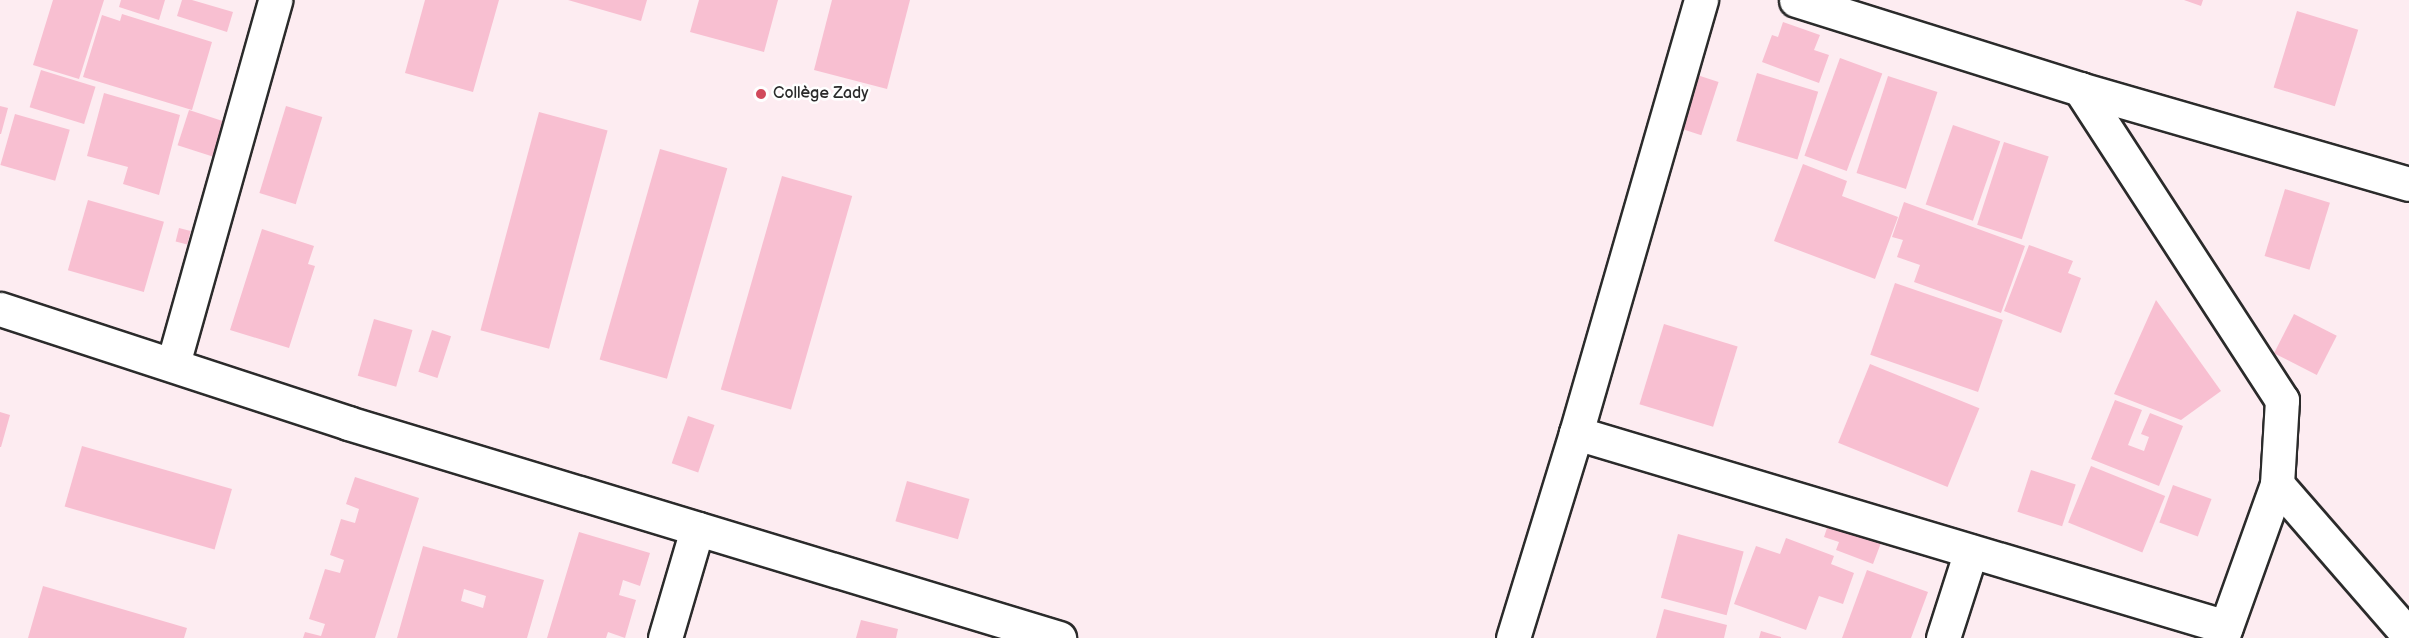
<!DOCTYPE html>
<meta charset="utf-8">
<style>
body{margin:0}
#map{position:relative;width:2409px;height:638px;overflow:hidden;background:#fdecf1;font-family:"Balsamiq Sans",sans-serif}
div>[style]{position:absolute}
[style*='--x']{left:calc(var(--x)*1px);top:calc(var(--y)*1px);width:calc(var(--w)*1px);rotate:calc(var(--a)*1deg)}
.building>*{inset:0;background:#f8bfd1;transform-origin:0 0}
.roads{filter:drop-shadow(2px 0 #2b2b2b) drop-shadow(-2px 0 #2b2b2b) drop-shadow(0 2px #2b2b2b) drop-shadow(0 -2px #2b2b2b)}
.street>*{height:33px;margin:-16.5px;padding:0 16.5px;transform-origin:16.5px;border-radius:16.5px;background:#fff}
.dots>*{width:16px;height:16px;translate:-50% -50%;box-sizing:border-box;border:3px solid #fff;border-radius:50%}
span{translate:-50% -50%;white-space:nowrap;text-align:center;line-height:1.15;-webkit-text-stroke:5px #fff;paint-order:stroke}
.poi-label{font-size:16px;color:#2b2b2b}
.left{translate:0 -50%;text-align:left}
</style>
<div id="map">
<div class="building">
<div style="clip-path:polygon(53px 0,104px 0,79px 79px,33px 65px)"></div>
<div style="clip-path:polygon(121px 0,165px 0,159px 20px,119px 7px)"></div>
<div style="clip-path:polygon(182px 0,192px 0,233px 12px,227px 32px,177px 16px)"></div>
<div style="clip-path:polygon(425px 0,499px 0,473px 92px,405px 73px)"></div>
<div style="clip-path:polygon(568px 0,647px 0,641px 21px)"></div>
<div style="clip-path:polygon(699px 0,778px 0,764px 52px,690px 32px)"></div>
<div style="clip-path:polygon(832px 0,910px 0,887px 89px,814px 70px)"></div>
<div style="clip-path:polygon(2184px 0,2203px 0,2201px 6px)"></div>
<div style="left:2297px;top:11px;width:64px;height:80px;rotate:17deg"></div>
<div style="clip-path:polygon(122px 14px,212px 42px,192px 110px,83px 77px,102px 15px,120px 21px)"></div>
<div style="clip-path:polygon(1783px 22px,1820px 35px,1814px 50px,1829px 55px,1819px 83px,1762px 62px,1772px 35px,1778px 37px)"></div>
<div style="left:1840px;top:58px;width:45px;height:104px;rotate:20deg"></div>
<div style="left:41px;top:70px;width:57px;height:39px;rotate:17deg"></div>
<div style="left:1691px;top:73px;width:29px;height:56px;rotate:18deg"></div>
<div style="left:1757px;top:73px;width:64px;height:71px;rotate:17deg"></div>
<div style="left:1888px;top:76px;width:52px;height:102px;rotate:18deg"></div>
<div style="clip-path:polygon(104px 93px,180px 115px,159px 195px,123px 184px,128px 167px,87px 156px)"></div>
<div style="clip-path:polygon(0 106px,8px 108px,1px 134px,0 134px)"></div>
<div style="left:286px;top:106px;width:38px;height:91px;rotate:17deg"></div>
<div style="left:189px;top:110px;width:45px;height:37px;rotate:18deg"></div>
<div style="left:539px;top:112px;width:71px;height:226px;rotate:15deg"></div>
<div style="left:15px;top:114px;width:57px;height:53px;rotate:16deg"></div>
<div style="left:1953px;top:125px;width:50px;height:84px;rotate:19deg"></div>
<div style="left:2004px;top:142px;width:47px;height:87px;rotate:18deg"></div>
<div style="left:660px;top:149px;width:70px;height:219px;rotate:16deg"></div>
<div style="clip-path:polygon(1803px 164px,1847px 181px,1842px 196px,1898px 217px,1875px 279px,1774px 241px)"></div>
<div style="left:782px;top:176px;width:73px;height:222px;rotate:16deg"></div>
<div style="left:2285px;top:189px;width:47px;height:70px;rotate:17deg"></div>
<div style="left:88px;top:200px;width:79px;height:73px;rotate:16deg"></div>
<div style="clip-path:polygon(1904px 202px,2025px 246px,2001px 313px,1914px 282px,1920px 265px,1897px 257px,1903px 240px,1892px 237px)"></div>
<div style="left:179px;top:228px;width:12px;height:14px;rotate:14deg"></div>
<div style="clip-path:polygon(262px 229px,314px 246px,308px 264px,315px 266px,289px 348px,230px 330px)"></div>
<div style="clip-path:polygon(2029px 245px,2073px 261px,2068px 273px,2081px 278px,2061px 333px,2004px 311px)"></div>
<div style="left:1895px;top:283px;width:114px;height:76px;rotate:19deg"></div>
<div style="clip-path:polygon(2156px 300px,2221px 391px,2181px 420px,2114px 394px)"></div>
<div style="left:2294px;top:314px;width:48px;height:44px;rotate:27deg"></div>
<div style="left:374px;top:319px;width:40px;height:59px;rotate:16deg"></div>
<div style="left:1664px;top:324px;width:77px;height:84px;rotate:17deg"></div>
<div style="left:432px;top:330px;width:20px;height:44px;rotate:18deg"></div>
<div style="left:1870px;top:364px;width:118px;height:85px;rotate:22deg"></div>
<div style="clip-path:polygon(2115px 400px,2142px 410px,2128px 445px,2144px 451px,2149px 437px,2141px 434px,2150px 413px,2183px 426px,2159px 486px,2091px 459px)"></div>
<div style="clip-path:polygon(0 412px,10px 415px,1px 447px,0 447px)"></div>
<div style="left:688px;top:416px;width:28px;height:50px;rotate:19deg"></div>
<div style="left:82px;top:446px;width:156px;height:63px;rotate:16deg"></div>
<div style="left:2091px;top:466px;width:80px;height:61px;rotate:22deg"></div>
<div style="left:2031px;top:470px;width:47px;height:44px;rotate:18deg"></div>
<div style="clip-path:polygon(355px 477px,419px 498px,375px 638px,303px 638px,305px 632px,321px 636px,325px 624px,309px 619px,325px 569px,340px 573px,344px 560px,330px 555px,341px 519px,355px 523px,359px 509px,346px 504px)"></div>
<div style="left:907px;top:481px;width:65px;height:42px;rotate:16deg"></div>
<div style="left:2173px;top:485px;width:41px;height:40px;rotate:20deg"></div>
<div style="clip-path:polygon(1831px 516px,1884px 535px,1873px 564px,1836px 550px,1839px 542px,1824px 537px)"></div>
<div style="clip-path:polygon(579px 532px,650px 553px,640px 586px,623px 580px,619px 595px,636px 600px,625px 638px,608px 632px,606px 638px,547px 638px)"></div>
<div style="left:1678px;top:534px;width:68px;height:66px;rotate:15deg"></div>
<div style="clip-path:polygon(1786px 538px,1834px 556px,1831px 564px,1854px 573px,1843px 604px,1819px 596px,1806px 630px,1734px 604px,1756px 546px,1780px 554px)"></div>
<div style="clip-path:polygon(evenodd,423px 546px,544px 580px,527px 638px,397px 638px,423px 546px,464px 589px,486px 596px,483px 608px,461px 601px,464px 589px)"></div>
<div style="clip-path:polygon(1867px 570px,1928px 592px,1911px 638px,1842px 638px)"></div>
<div style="clip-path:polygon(43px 586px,187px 628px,184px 638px,28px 638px)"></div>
<div style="clip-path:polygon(1664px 609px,1727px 625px,1724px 638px,1656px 638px)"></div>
<div style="clip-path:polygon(861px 620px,898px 629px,896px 638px,856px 638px)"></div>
<div style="clip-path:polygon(1761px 631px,1781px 637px,1781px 638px,1759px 638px)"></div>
</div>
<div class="roads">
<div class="street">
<div style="--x:1796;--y:0;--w:298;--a:17.4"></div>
<div style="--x:2080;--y:89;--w:342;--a:16.1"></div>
<div style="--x:2080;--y:89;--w:371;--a:57"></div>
<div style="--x:2282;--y:400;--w:84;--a:93.4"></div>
<div style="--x:2277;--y:484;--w:201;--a:49"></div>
<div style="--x:0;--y:309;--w:366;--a:18.1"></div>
<div style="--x:348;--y:423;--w:743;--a:16.82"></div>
<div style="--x:173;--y:364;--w:378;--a:-74.3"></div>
<div style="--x:1576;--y:433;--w:678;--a:16.62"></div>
<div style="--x:665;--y:638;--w:114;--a:-73.6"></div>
<div style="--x:1513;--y:638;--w:214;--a:-72.9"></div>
<div style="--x:1576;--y:433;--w:451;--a:-73.9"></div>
<div style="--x:1943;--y:638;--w:91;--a:-72.2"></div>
<div style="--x:2222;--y:638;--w:164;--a:-70.3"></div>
</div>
</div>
<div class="dots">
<div style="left:761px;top:94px;background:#d1495b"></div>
</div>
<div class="poi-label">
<span class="left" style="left:773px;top:94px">Collège Zady</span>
</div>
</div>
